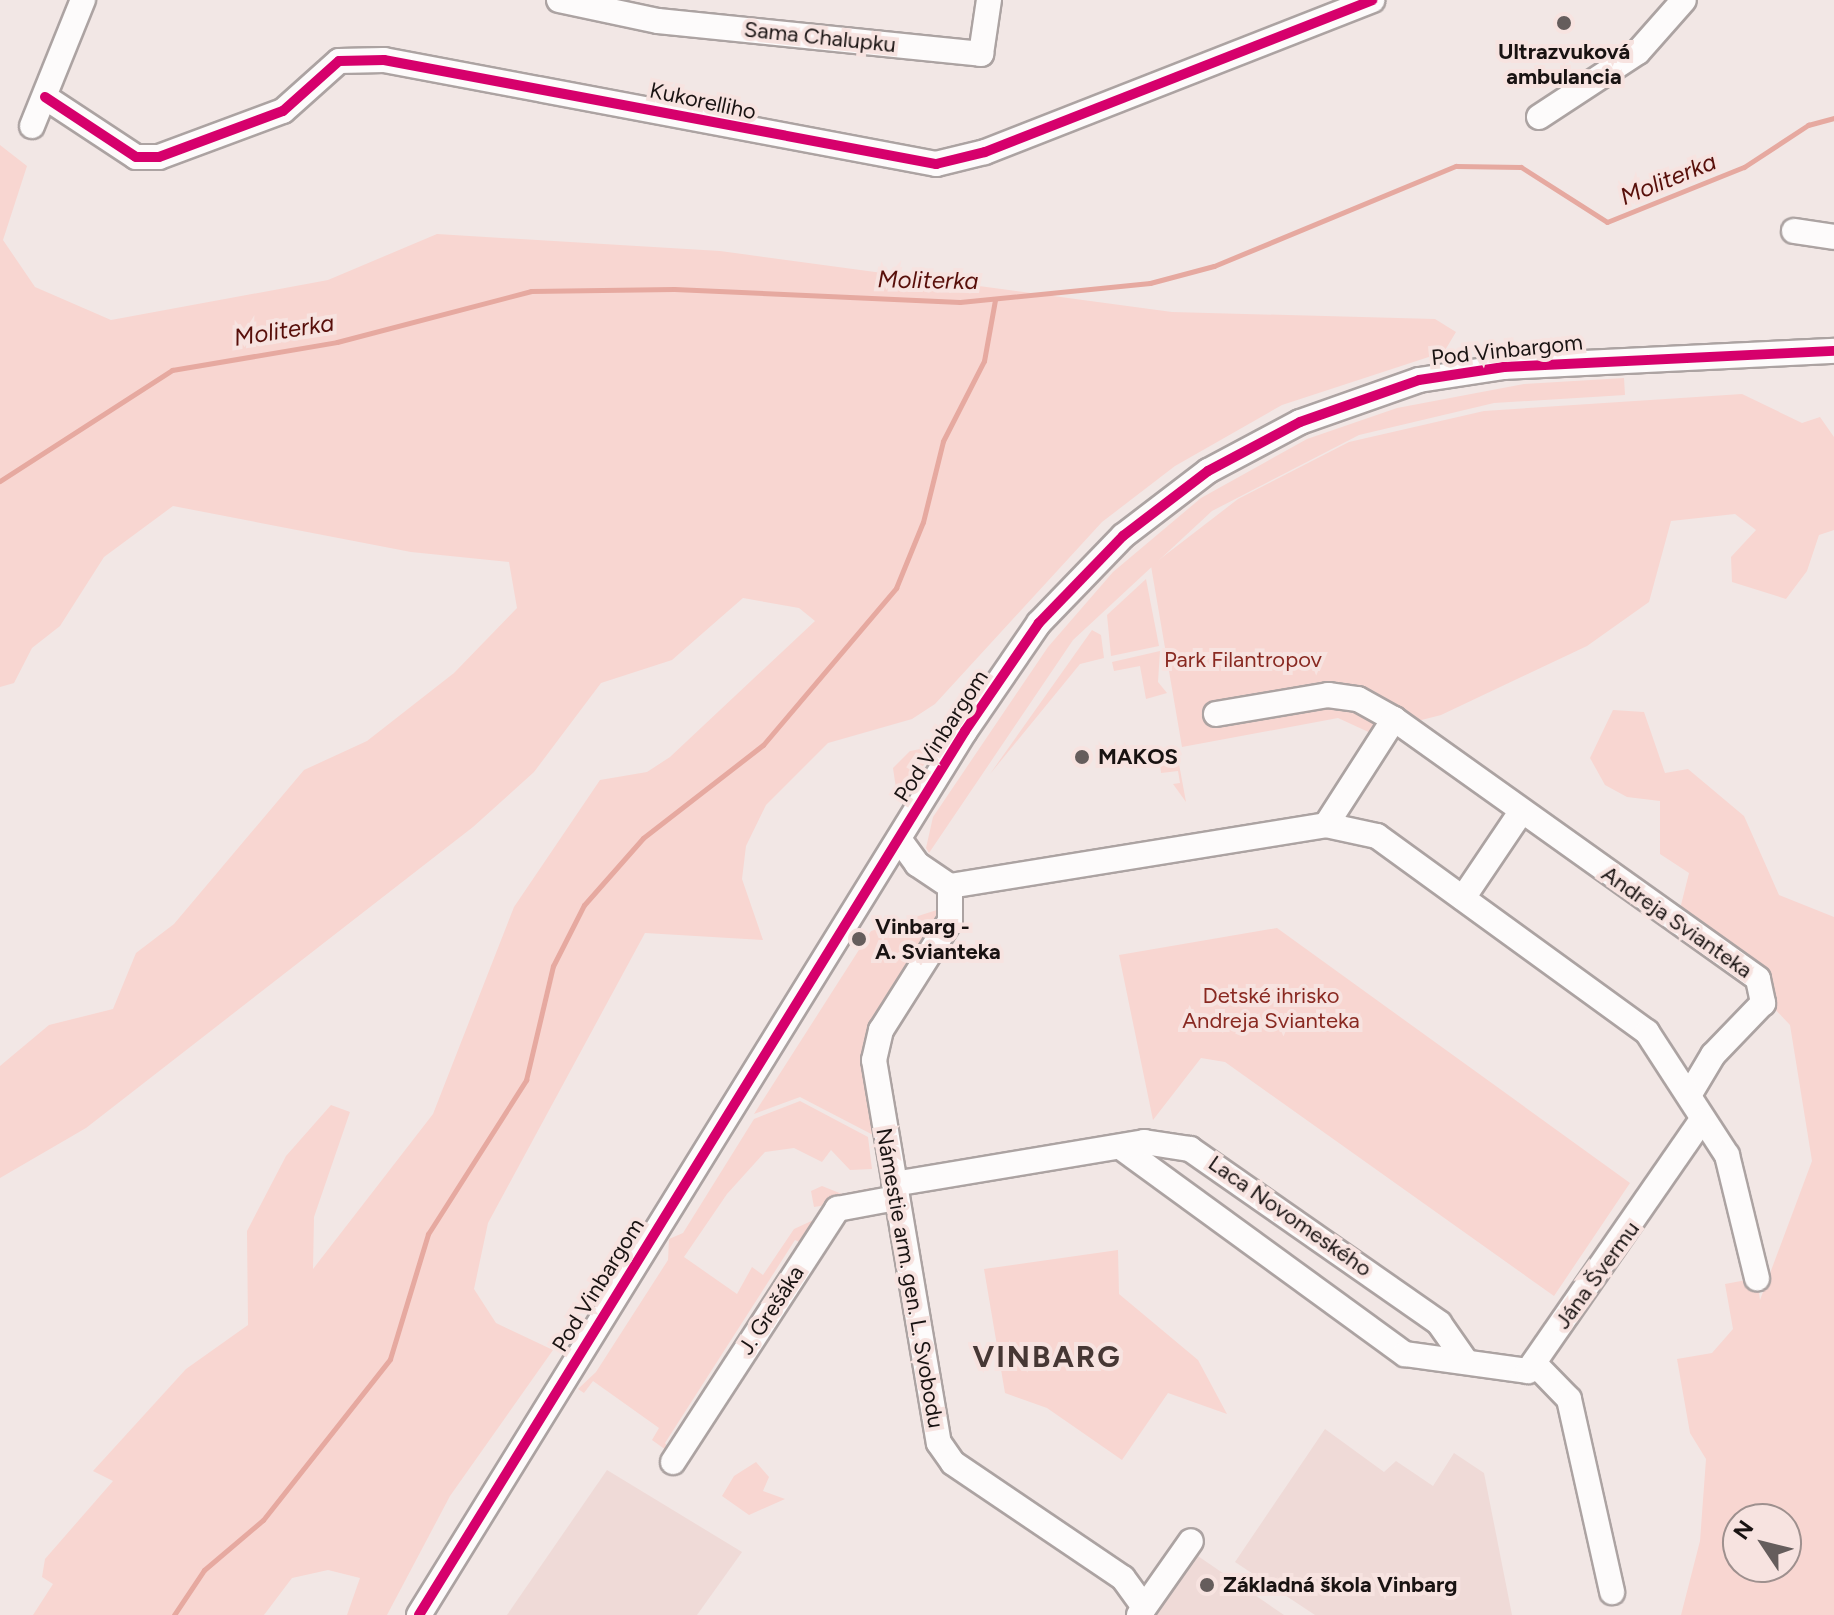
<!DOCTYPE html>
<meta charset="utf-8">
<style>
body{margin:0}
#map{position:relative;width:1834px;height:1615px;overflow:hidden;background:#f2e7e5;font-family:Figtree,sans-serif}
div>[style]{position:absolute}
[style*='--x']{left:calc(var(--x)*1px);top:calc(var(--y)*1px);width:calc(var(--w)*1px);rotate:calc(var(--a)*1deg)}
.built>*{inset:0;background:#efdad7}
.green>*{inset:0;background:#f8d6d1}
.stream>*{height:5px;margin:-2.5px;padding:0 2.5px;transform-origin:2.5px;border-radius:2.5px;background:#e6a9a0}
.roads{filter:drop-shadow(2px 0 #aca3a2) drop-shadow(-2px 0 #aca3a2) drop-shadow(0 2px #aca3a2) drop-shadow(0 -2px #aca3a2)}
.minor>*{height:24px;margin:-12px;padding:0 12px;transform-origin:12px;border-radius:12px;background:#fdfbfb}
.cycleway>*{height:10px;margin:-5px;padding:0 5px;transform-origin:5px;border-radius:5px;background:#d6006c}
.dots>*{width:22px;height:22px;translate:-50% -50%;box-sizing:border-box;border:4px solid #f7e3e0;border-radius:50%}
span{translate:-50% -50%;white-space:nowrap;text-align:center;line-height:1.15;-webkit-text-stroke:8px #f7e3e0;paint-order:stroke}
.street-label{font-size:22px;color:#191312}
.poi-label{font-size:22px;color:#191312;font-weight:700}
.left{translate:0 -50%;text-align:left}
.park-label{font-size:22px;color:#892921}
.water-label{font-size:24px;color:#580f0a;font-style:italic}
.district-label{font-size:30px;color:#463734;font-weight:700;letter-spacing:2px}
.north{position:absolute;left:1722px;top:1503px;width:80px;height:80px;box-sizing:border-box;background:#f7e3e0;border:2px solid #9e908e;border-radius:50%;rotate:305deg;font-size:22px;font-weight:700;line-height:32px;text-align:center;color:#191312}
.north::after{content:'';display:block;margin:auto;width:28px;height:36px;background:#655d5c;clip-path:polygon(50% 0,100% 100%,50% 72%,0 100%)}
</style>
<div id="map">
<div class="built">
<div style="clip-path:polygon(1325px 1429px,1384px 1472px,1396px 1461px,1433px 1486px,1454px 1453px,1484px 1473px,1512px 1615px,1315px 1615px,1235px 1562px)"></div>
<div style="clip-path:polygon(607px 1470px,742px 1552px,697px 1615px,507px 1615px)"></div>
<div style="clip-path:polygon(1195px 1554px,1284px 1615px,1154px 1615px)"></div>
</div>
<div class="green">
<div style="clip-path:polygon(0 145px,27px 166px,3px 240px,35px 287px,111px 320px,328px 280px,437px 234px,720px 251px,1172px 312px,1435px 319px,1456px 332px,1444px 352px,1282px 405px,1175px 466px,1102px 522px,935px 704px,912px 719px,828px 743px,766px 805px,746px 846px,742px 879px,763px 940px,645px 933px,488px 1223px,474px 1289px,496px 1323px,553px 1350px,450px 1496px,387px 1615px,347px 1615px,360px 1578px,328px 1570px,292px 1578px,264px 1615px,33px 1615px,53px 1584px,42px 1577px,45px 1559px,113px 1481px,93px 1471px,186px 1369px,248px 1325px,247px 1231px,286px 1156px,331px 1105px,350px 1112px,314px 1217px,313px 1269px,433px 1114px,514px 907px,600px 780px,647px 772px,670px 757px,815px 621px,799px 608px,743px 598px,672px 660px,601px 683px,534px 772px,473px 827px,86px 1128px,0 1178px,0 1066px,49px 1025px,113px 1009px,136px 953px,174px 924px,304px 770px,367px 741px,454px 673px,517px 608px,509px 562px,411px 552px,173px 506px,104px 557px,60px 626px,32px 648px,14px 683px,0 687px)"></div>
<div style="clip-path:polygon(1624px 378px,1625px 395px,1494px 403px,1359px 435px,1212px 511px,1073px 640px,929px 853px,926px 848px,933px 817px,1048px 647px,1113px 572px,1201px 498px,1307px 439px,1397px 408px,1524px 384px)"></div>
<div style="clip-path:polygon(1742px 394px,1802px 423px,1820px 417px,1834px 437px,1834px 530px,1819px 535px,1807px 571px,1786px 599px,1732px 582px,1731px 557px,1756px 530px,1735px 514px,1671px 521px,1649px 602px,1587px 646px,1441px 715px,1402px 725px,1360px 710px,1374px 719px,1375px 735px,1338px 718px,1182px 747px,1151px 566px,1238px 499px,1349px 442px,1484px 411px)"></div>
<div style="clip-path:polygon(1146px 579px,1159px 646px,1111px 656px,1107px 615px)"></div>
<div style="clip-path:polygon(1092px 630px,1101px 635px,1104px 658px,1080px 664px,990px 774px)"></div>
<div style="clip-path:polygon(1160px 651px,1158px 682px,1167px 693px,1146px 699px,1140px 666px,1114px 671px,1112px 662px)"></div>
<div style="clip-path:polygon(evenodd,1613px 710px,1644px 712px,1665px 773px,1688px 769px,1744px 816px,1779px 895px,1834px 917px,1834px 1615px,1681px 1615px,1700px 1541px,1706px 1459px,1690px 1433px,1677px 1359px,1712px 1353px,1733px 1329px,1725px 1284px,1757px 1278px,1760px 1300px,1812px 1161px,1790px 1025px,1680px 909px,1689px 873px,1660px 854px,1660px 801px,1627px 797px,1605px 785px,1590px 758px,1613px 710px,1738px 1519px,1786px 1519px,1786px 1567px,1738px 1567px,1738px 1519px)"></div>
<div style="clip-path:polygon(936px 746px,903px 797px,897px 795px,893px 768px,910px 751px)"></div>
<div style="clip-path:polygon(1177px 753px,1186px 802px,1173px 784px,1180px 783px,1178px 771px,1161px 773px,1160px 764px)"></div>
<div style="clip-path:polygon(940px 909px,874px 1024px,877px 1137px,800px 1097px,754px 1114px,871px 931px)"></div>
<div style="clip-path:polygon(1277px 928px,1630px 1183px,1554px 1296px,1225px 1062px,1201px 1058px,1153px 1120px,1119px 955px)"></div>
<div style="clip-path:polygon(800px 1101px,868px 1137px,872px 1169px,850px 1170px,831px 1150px,822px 1162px,794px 1148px,765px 1152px,727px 1194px,684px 1257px,737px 1294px,752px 1267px,763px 1275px,794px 1229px,820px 1217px,806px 1245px,795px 1240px,665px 1443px,673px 1455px,652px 1440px,659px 1428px,593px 1381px,584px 1393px,578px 1389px,596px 1372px,668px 1260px,669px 1239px,683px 1233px,754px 1119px)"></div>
<div style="clip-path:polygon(822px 1186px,842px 1194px,870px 1188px,875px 1197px,814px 1207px,811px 1191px)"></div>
<div style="clip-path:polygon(1118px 1250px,1119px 1294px,1198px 1360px,1227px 1414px,1168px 1393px,1122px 1460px,1047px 1408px,1005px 1393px,984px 1269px)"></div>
<div style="clip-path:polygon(756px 1462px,769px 1477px,763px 1491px,785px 1499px,749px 1515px,722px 1496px,734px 1476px)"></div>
</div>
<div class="stream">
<div style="--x:0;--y:481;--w:205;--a:-32.8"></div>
<div style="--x:172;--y:370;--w:167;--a:-9.6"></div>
<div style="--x:337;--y:342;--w:201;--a:-14.7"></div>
<div style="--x:531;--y:291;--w:143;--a:-0.8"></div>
<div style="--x:674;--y:289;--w:286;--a:2.6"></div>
<div style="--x:960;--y:302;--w:191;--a:-5.7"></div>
<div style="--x:1150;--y:283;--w:66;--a:-14.9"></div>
<div style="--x:1214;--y:266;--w:262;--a:-22.5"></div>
<div style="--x:1456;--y:166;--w:65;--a:0.9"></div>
<div style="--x:1521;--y:167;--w:102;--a:32.6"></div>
<div style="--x:1607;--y:222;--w:148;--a:-21.9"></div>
<div style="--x:1744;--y:167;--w:77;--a:-33.3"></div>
<div style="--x:1808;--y:125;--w:27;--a:-15"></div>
<div style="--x:174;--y:1615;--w:54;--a:-56.3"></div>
<div style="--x:204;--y:1570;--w:77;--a:-40.3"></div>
<div style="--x:263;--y:1520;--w:205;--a:-51.7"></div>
<div style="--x:390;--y:1359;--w:131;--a:-73.1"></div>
<div style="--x:428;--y:1234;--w:183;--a:-57.5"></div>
<div style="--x:526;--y:1080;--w:117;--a:-76.7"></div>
<div style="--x:553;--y:966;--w:68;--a:-63.1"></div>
<div style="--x:584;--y:905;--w:89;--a:-48.6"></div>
<div style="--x:643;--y:838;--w:152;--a:-37.8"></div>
<div style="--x:763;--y:745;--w:206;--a:-49.7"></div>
<div style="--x:896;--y:588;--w:71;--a:-67.8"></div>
<div style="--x:923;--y:522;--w:83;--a:-76.1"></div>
<div style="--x:943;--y:441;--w:90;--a:-62.9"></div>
<div style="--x:984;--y:361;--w:62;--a:-79.8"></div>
</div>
<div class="roads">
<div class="minor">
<div style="--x:559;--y:0;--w:101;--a:12"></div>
<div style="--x:658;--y:21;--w:325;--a:5.8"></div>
<div style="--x:981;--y:54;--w:55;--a:-81.6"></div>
<div style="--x:45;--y:97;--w:109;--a:33.4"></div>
<div style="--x:136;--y:157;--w:23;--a:0"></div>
<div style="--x:159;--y:157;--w:132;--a:-20.4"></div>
<div style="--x:283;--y:111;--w:75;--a:-41.8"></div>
<div style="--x:339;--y:61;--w:45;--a:-1.3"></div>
<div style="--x:384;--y:60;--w:562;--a:10.67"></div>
<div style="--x:936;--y:164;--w:50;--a:-13.8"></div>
<div style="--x:985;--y:152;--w:416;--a:-21.4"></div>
<div style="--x:1539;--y:117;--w:118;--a:-33.3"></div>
<div style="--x:1638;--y:52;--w:69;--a:-48.5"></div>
<div style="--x:32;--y:126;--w:136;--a:-68"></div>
<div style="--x:1794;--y:231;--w:40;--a:8.5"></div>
<div style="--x:1216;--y:714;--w:114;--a:-9.6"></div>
<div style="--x:1328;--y:695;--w:30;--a:8"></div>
<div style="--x:1358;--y:699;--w:41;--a:29.1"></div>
<div style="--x:1326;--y:825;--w:126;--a:-57.3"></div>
<div style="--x:1394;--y:719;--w:447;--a:35.5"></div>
<div style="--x:1758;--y:979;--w:25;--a:78"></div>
<div style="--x:1763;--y:1003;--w:72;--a:133.9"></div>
<div style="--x:1713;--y:1055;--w:43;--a:120.7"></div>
<div style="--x:899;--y:839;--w:31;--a:54"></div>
<div style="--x:917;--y:864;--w:40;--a:34"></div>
<div style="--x:950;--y:886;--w:381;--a:-9.2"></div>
<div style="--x:1326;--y:825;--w:52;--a:12.2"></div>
<div style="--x:1377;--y:836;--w:334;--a:36"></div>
<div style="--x:1647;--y:1032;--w:147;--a:57"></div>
<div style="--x:1727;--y:1155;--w:127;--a:76.3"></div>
<div style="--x:950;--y:886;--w:35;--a:90"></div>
<div style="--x:950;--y:921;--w:129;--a:122.3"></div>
<div style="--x:881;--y:1030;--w:31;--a:103"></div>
<div style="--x:874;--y:1060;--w:388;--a:80.4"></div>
<div style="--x:939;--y:1443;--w:24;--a:55"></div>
<div style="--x:953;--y:1463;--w:205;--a:34.1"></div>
<div style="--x:1123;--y:1578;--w:36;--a:54"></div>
<div style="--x:1463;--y:898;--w:104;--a:-56"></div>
<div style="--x:1122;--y:1148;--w:350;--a:36.1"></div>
<div style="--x:1405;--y:1354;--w:124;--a:7.9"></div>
<div style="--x:1528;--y:1371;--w:304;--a:-55.3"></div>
<div style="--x:894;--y:1184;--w:254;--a:-9.5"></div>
<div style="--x:1144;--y:1142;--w:47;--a:8.7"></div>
<div style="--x:1190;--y:1149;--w:304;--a:34.9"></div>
<div style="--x:1439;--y:1323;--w:45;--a:54.9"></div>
<div style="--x:1534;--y:1363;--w:50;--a:45.8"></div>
<div style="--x:1569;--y:1399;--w:198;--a:77.4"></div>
<div style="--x:673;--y:1462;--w:302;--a:-57"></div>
<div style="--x:837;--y:1209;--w:60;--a:-10.6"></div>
<div style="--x:419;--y:1615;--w:1039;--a:-58.3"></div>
<div style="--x:965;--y:731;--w:131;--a:-55.6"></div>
<div style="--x:1039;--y:623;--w:121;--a:-46"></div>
<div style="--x:1123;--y:536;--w:107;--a:-37.4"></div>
<div style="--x:1208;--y:471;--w:104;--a:-28"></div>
<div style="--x:1300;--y:422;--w:126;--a:-19.4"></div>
<div style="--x:1419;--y:380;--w:86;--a:-8.7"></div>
<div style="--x:1504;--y:367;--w:330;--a:-2.8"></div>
<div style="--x:1139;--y:1615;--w:90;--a:-54.9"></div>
</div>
</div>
<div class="cycleway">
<div style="--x:45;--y:97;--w:109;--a:33.4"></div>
<div style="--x:136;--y:157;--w:23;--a:0"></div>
<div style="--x:159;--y:157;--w:132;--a:-20.4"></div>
<div style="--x:283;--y:111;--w:75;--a:-41.8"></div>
<div style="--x:339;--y:61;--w:45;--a:-1.3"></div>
<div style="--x:384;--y:60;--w:562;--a:10.67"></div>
<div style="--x:936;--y:164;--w:50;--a:-13.8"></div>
<div style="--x:985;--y:152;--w:416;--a:-21.4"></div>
<div style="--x:419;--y:1615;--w:1039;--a:-58.3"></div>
<div style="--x:965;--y:731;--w:131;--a:-55.6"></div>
<div style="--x:1039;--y:623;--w:121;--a:-46"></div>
<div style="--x:1123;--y:536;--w:107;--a:-37.4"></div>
<div style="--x:1208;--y:471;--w:104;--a:-28"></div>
<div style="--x:1300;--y:422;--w:126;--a:-19.4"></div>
<div style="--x:1419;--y:380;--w:86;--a:-8.7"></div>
<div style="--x:1504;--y:367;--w:330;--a:-2.8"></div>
</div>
<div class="dots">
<div style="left:1564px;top:23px;background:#655d5c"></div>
<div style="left:1082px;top:757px;background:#655d5c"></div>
<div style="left:859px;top:939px;background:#655d5c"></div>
<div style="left:1207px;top:1585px;background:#655d5c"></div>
</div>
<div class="street-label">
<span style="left:820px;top:37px;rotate:6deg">Sama Chalupku</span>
<span style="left:703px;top:101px;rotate:12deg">Kukorelliho</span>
<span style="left:1507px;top:350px;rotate:-6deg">Pod Vinbargom</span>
<span style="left:941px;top:736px;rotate:-57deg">Pod Vinbargom</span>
<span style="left:1677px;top:922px;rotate:35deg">Andreja Svianteka</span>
<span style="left:1290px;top:1216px;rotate:35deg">Laca Novomeského</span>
<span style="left:1597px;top:1275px;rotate:-54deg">Jána Švermu</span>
<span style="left:910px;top:1278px;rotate:80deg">Námestie arm. gen. L. Svobodu</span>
<span style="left:598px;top:1285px;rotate:-58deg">Pod Vinbargom</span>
<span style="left:771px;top:1310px;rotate:-57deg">J. Grešáka</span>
</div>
<div class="poi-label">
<span style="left:1564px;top:64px">Ultrazvuková<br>ambulancia</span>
<span class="left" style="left:1098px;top:757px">MAKOS</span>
<span class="left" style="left:875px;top:939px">Vinbarg -<br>A. Svianteka</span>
<span class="left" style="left:1223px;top:1585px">Základná škola Vinbarg</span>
</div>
<div class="park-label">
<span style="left:1243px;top:660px">Park Filantropov</span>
<span style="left:1271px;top:1008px">Detské ihrisko<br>Andreja Svianteka</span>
</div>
<div class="water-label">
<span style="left:1668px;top:179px;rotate:-22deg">Moliterka</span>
<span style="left:928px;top:280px;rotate:1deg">Moliterka</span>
<span style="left:284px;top:330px;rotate:-9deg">Moliterka</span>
</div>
<div class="district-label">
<span style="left:1047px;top:1357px">VINBARG</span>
</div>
<div class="north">N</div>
</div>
